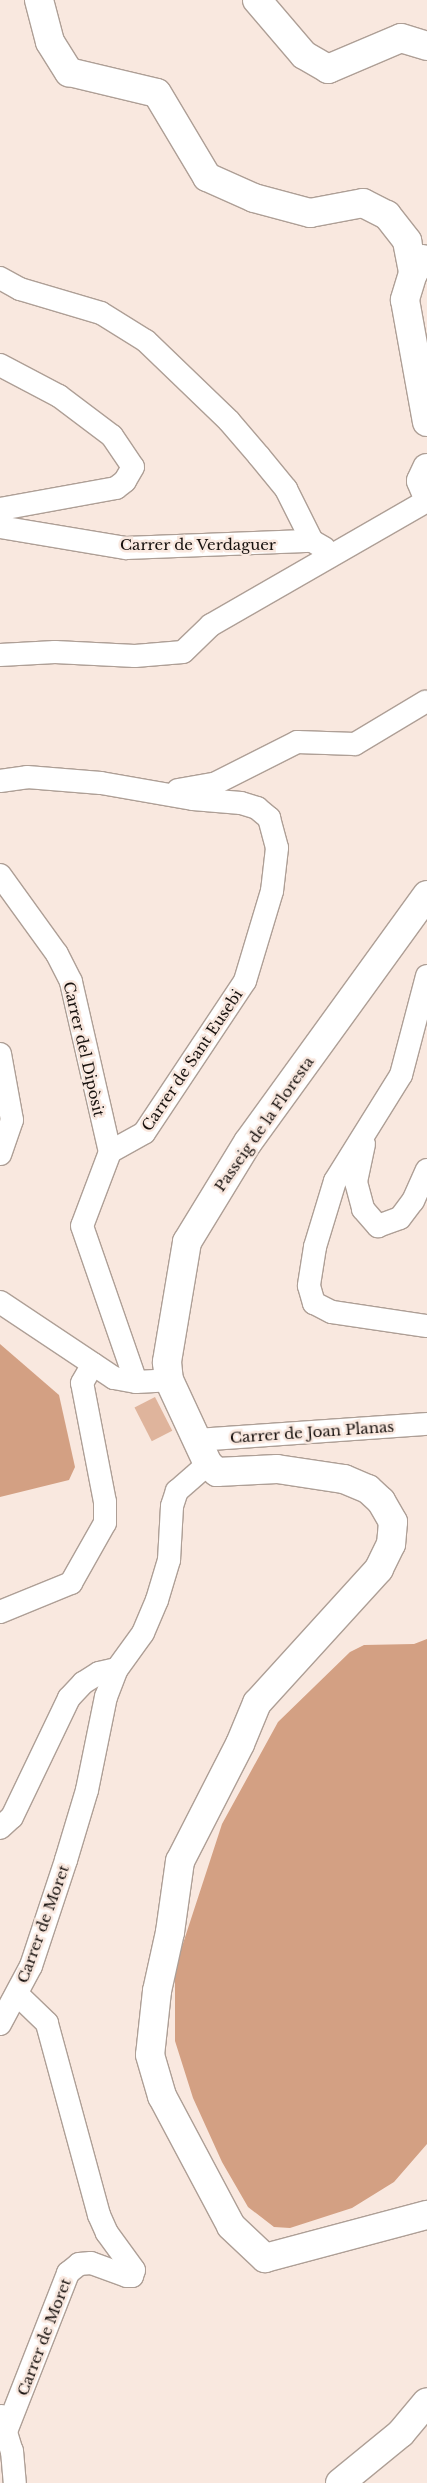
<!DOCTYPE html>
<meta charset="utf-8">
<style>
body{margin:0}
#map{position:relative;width:427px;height:2483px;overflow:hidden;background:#f9e8df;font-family:"Libre Baskerville",serif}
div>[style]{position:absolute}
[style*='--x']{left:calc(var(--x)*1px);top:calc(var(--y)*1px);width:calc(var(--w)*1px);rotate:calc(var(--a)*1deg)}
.green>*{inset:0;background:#dfb49c;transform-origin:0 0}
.forest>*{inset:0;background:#d3a083}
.roads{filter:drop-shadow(1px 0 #ae9f96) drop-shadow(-1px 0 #ae9f96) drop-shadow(0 1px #ae9f96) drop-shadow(0 -1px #ae9f96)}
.minor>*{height:22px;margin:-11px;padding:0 11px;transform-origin:11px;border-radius:11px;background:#fff}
.tertiary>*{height:28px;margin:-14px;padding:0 14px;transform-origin:14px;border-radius:14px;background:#fff}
span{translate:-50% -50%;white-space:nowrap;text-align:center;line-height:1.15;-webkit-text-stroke:5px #f9e8df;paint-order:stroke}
.street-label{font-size:15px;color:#17110e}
</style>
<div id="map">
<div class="green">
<div style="left:155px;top:1397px;width:38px;height:23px;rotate:63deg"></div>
</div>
<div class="forest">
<div style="clip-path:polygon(0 1344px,59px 1395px,75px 1467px,69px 1480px,0 1497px)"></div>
<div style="clip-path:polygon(427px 1639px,427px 2144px,394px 2182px,352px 2208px,290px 2228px,274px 2227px,248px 2207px,222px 2162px,193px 2098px,175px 2041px,175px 1968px,222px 1824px,278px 1722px,350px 1652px,364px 1645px,414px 1644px)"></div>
</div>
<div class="roads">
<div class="minor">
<div style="--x:0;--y:278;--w:23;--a:29"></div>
<div style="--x:20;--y:289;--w:84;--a:16.5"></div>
<div style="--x:101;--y:313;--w:53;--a:31.9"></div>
<div style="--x:146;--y:341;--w:115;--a:43.9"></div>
<div style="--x:229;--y:421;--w:46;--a:49.4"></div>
<div style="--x:259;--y:456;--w:43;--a:50.7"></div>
<div style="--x:286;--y:489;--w:58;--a:63.4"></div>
<div style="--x:0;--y:365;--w:67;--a:27.7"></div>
<div style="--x:59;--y:396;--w:66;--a:37"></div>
<div style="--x:112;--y:436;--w:37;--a:56"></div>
<div style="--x:133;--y:467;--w:16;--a:120"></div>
<div style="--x:125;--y:481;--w:11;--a:142"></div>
<div style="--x:116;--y:488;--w:118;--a:169.7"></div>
<div style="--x:0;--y:527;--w:128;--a:9.5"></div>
<div style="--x:126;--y:548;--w:186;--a:-2.2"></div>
<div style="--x:312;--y:541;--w:14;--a:30"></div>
<div style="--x:0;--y:655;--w:55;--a:-3.1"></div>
<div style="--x:55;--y:652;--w:80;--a:2.9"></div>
<div style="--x:135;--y:656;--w:48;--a:-4.8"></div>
<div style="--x:183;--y:652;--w:39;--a:-44"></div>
<div style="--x:211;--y:625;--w:249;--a:-29.9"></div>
<div style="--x:0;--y:781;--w:27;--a:-8"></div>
<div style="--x:27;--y:777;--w:74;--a:4.6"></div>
<div style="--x:101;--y:783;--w:93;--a:9.9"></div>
<div style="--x:193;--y:799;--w:48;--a:4.8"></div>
<div style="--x:241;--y:803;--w:17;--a:17"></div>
<div style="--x:257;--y:808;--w:16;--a:40"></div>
<div style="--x:269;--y:818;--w:31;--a:75"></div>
<div style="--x:277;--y:848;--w:43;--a:96.6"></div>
<div style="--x:272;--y:891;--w:94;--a:106.7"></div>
<div style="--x:245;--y:981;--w:182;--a:123.6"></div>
<div style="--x:144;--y:1133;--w:39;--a:151"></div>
<div style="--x:110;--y:1152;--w:79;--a:110.7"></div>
<div style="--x:82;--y:1226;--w:165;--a:70.9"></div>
<div style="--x:178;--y:790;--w:39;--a:-10"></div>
<div style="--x:216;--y:783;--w:91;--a:-26.8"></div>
<div style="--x:297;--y:742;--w:58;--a:2"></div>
<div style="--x:355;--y:744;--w:82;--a:-31"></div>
<div style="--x:0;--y:875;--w:97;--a:54.2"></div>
<div style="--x:57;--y:954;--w:31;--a:63"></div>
<div style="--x:71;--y:982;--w:174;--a:77.1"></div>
<div style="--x:427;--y:976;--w:102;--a:104.7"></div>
<div style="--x:401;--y:1075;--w:125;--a:121.9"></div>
<div style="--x:335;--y:1181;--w:69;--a:106.9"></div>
<div style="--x:315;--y:1247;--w:39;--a:99"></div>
<div style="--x:309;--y:1286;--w:18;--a:74"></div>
<div style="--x:314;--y:1303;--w:20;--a:27"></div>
<div style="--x:332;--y:1312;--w:96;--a:8.4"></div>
<div style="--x:0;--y:1054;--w:67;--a:79.7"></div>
<div style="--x:12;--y:1120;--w:36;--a:109"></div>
<div style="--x:364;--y:1144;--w:39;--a:102"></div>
<div style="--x:356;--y:1182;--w:28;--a:75"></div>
<div style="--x:363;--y:1209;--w:23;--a:49"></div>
<div style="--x:378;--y:1226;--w:23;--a:-20"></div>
<div style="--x:400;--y:1218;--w:21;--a:-53"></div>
<div style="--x:413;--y:1201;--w:34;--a:-66"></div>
<div style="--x:0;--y:1302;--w:137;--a:33.7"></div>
<div style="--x:114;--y:1378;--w:22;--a:10"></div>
<div style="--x:136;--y:1382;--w:33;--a:-3"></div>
<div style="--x:197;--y:1440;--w:231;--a:-4"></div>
<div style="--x:0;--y:1612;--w:77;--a:-22.2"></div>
<div style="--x:71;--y:1583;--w:69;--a:-60.5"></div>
<div style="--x:105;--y:1523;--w:21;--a:-90"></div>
<div style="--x:105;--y:1502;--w:121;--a:-100.9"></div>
<div style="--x:82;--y:1383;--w:22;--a:-60"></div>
<div style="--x:0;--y:1828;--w:16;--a:-43"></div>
<div style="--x:12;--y:1817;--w:132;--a:-64.4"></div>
<div style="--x:69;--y:1698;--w:21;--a:-47"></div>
<div style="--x:83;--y:1683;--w:19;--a:-32"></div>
<div style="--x:99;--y:1673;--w:18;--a:-13"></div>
<div style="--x:0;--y:2024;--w:66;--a:-61.9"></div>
<div style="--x:31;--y:1966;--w:112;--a:-71.7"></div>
<div style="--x:66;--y:1860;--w:73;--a:-73.3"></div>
<div style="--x:87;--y:1790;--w:95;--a:-78.5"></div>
<div style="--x:106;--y:1697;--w:30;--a:-69"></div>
<div style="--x:117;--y:1669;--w:44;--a:-54.2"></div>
<div style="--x:143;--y:1633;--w:36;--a:-67"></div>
<div style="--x:157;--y:1600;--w:42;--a:-73.3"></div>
<div style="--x:169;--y:1560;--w:54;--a:-86.8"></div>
<div style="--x:172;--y:1506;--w:16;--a:-72"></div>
<div style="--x:177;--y:1491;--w:41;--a:-41.1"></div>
<div style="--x:1;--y:2416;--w:37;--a:73"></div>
<div style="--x:12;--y:2451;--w:32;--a:85"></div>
<div style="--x:7;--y:2429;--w:168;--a:-68.6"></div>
<div style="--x:68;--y:2273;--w:14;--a:-39"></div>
<div style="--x:79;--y:2264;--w:12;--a:-5"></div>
<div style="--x:91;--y:2263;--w:38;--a:20"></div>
<div style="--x:127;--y:2276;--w:5;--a:0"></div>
<div style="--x:132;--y:2276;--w:6;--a:-72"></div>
<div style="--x:134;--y:2270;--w:46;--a:-126.1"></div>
<div style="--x:107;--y:2233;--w:20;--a:-114"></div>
<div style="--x:99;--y:2215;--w:199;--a:-105.2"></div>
<div style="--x:47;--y:2023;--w:40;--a:-136"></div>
</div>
<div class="tertiary">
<div style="--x:39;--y:0;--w:43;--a:75.3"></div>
<div style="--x:50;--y:42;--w:36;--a:58"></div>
<div style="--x:69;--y:72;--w:90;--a:13.4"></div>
<div style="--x:157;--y:93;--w:98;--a:59.2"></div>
<div style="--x:207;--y:177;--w:51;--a:24.1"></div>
<div style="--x:254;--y:198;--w:58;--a:15"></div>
<div style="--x:310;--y:213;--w:54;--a:-10.7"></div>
<div style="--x:363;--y:203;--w:27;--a:27"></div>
<div style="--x:387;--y:215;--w:33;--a:52"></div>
<div style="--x:407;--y:241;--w:33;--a:79"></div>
<div style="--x:257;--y:0;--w:72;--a:49.5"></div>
<div style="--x:304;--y:55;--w:28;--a:30"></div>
<div style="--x:328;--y:69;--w:79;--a:-23"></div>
<div style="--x:401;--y:38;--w:27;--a:17"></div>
<div style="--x:423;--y:259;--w:17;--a:126"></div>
<div style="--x:413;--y:273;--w:28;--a:107"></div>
<div style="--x:405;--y:300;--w:124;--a:79.8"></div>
<div style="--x:427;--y:468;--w:14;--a:115"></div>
<div style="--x:421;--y:481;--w:15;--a:67"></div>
<div style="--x:427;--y:895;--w:305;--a:125.9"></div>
<div style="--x:248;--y:1142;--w:117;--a:121.4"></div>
<div style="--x:187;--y:1242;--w:122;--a:99.5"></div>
<div style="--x:167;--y:1362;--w:18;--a:84"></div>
<div style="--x:169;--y:1380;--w:93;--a:65.1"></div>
<div style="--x:208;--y:1464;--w:12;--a:42"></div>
<div style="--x:217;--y:1472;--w:60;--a:-2.9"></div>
<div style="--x:277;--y:1469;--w:68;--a:8.5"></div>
<div style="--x:344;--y:1479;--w:26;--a:23"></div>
<div style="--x:368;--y:1489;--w:18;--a:43"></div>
<div style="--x:381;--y:1501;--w:24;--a:60"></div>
<div style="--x:393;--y:1522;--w:22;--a:95"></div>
<div style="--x:391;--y:1544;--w:28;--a:116"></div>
<div style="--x:379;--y:1569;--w:181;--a:132.3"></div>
<div style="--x:257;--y:1703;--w:44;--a:112.5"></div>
<div style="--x:240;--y:1744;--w:131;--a:117.1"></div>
<div style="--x:180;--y:1861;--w:72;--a:98"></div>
<div style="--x:170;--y:1932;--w:60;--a:102.4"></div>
<div style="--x:157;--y:1991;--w:64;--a:96.2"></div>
<div style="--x:150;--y:2055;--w:43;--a:73.7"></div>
<div style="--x:162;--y:2096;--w:147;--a:62"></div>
<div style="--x:231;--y:2226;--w:47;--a:43.3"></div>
<div style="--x:265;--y:2258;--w:168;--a:-14.9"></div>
<div style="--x:340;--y:2483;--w:79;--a:-39.3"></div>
<div style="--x:401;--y:2433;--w:40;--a:-50"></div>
</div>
</div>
<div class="street-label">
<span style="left:198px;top:545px">Carrer de Verdaguer</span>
<span style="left:84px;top:1049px;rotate:77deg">Carrer del Dipòsit</span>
<span style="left:192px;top:1060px;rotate:-56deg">Carrer de Sant Eusebi</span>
<span style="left:264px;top:1124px;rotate:-55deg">Passeig de la Floresta</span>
<span style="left:312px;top:1432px;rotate:-4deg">Carrer de Joan Planas</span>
<span style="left:43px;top:1924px;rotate:-70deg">Carrer de Moret</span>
<span style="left:44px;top:2337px;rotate:-69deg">Carrer de Moret</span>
</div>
</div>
